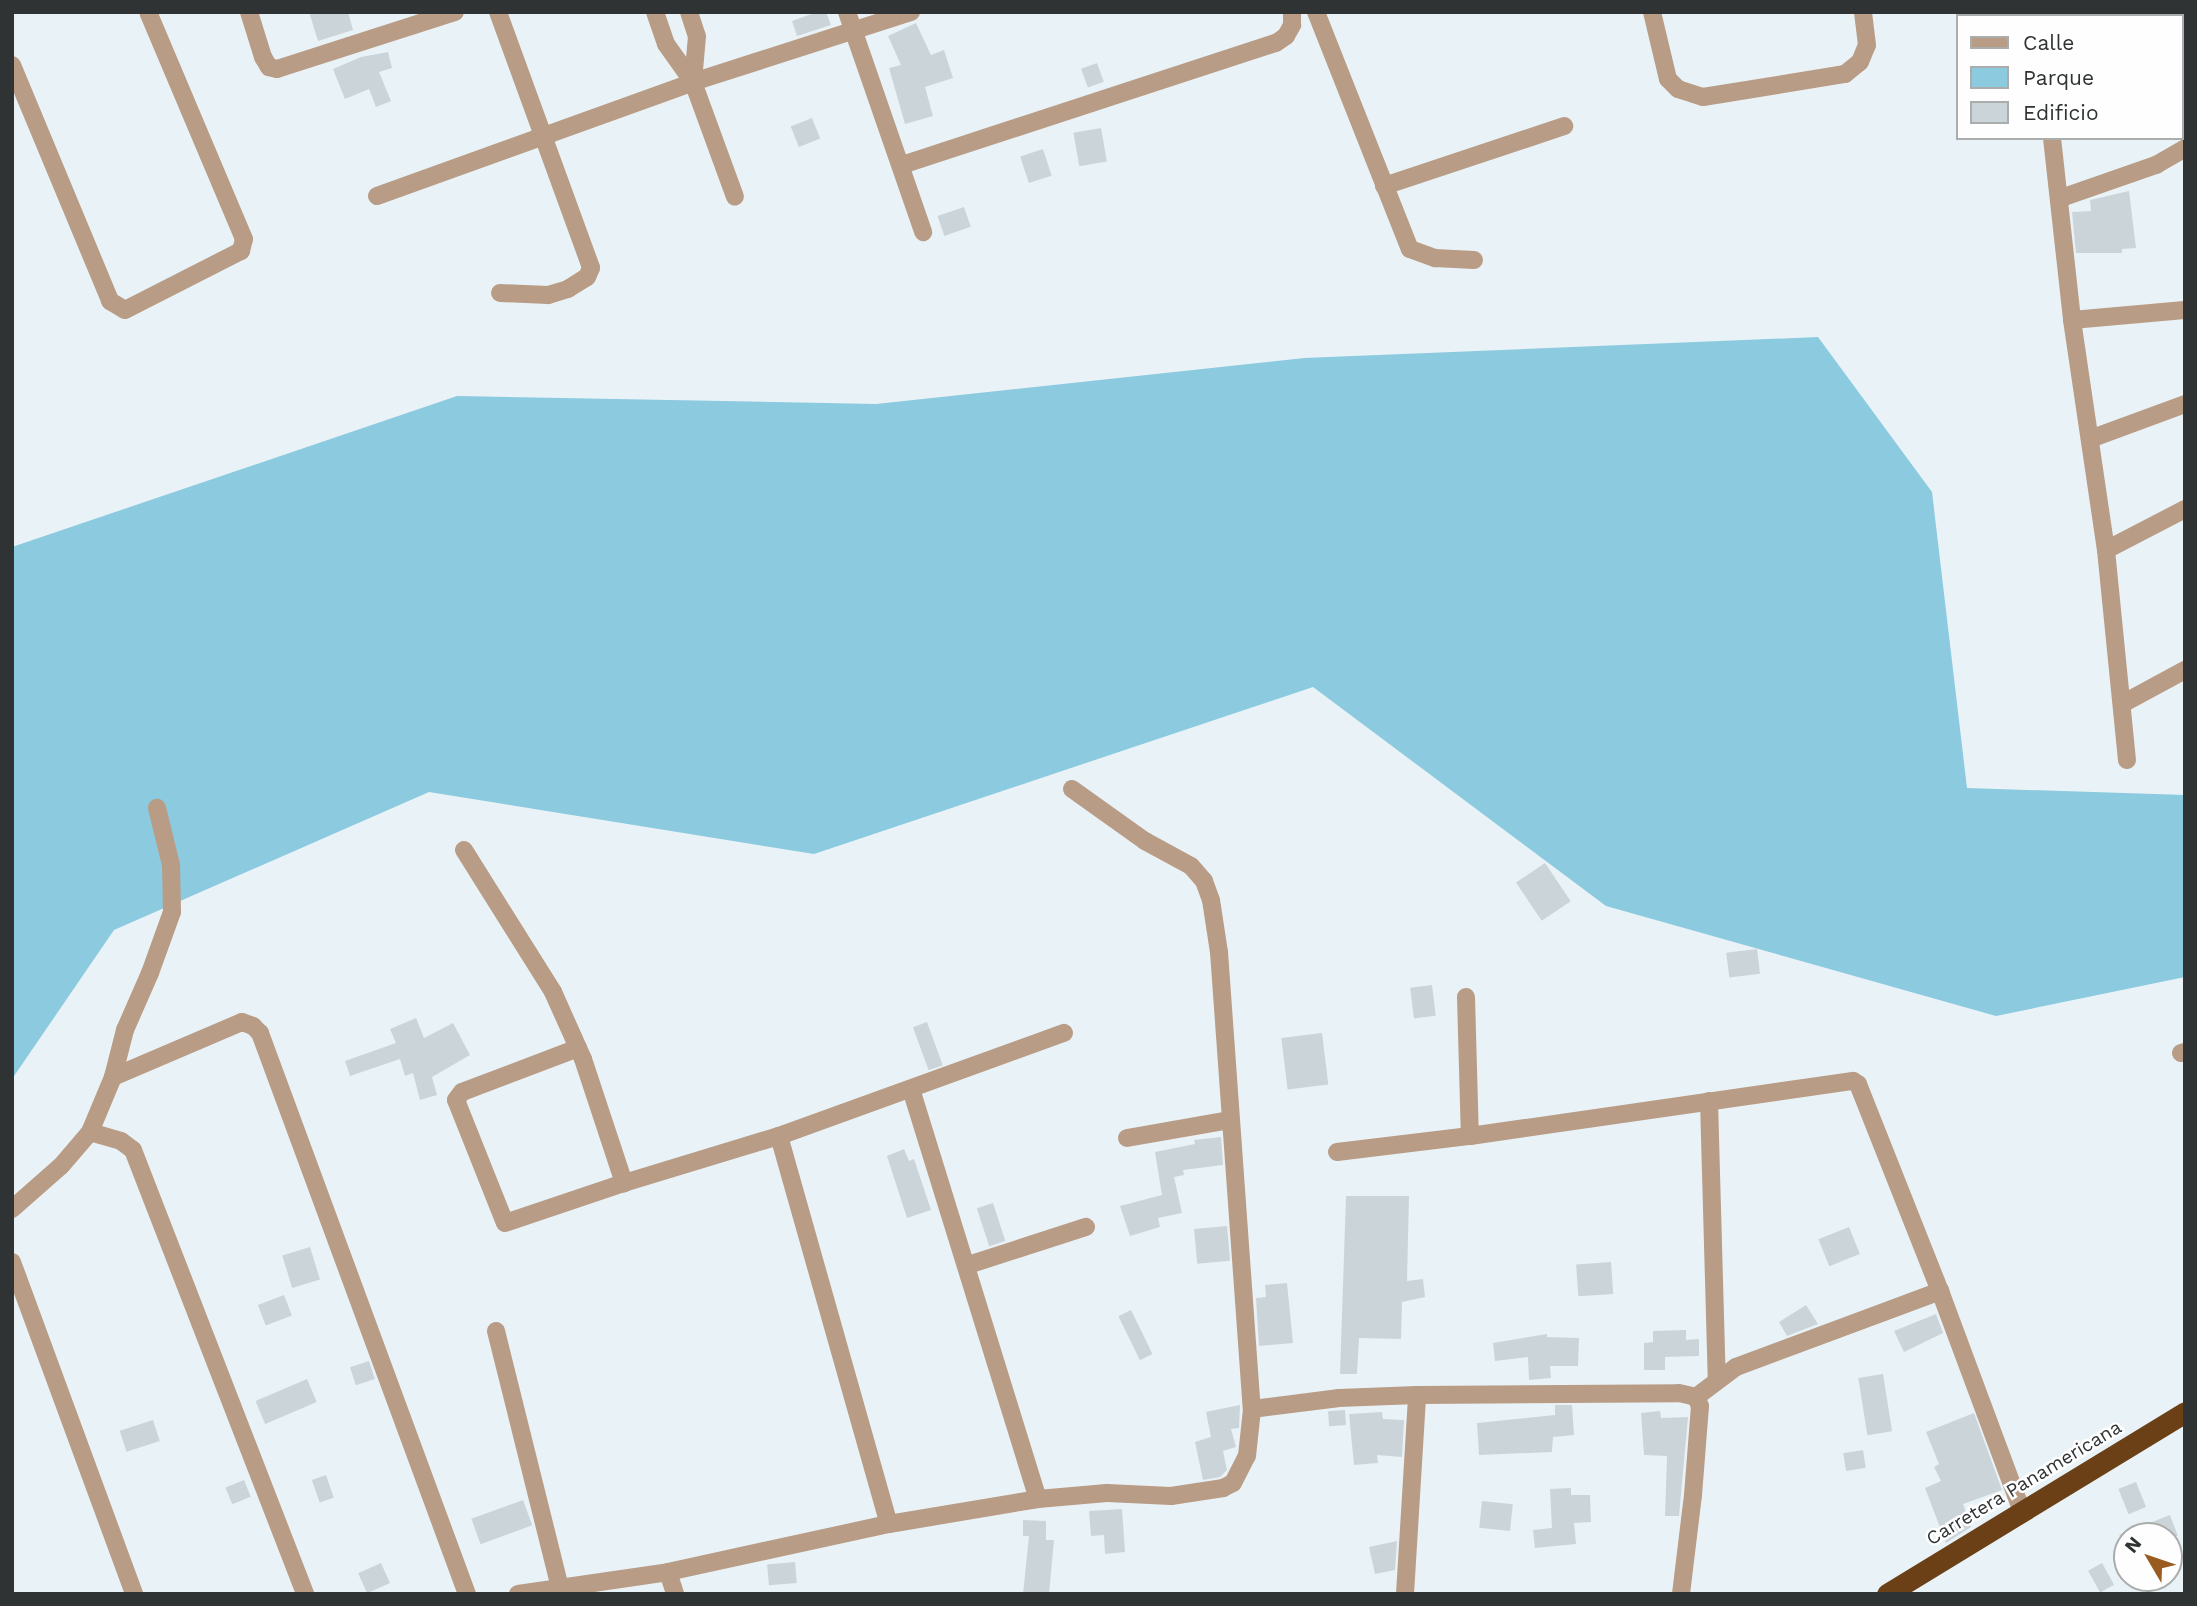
<!DOCTYPE html>
<style>
body{margin:0}
#map{position:relative;width:2197px;height:1606px;overflow:hidden;background:#e9f3f7;font-family:"Work Sans",sans-serif}
div>[style]{position:absolute}
[style*='--x']{left:calc(var(--x)*1px);top:calc(var(--y)*1px);width:calc(var(--w)*1px);rotate:calc(var(--a)*1deg)}
.green>*{inset:0;background:#8ccae0}
.building>*{inset:0;background:#cbd5d9;transform-origin:0 0}
.minor>*{height:18px;margin:-9px;padding:0 9px;transform-origin:9px;border-radius:9px;background:#b89c86}
.highway>*{height:21px;margin:-10.5px;padding:0 10.5px;transform-origin:10.5px;border-radius:10.5px;background:#6b4017}
span{translate:-50% -50%;white-space:nowrap;text-align:center;line-height:1.15;-webkit-text-stroke:5px #fefefe;paint-order:stroke}
.street-label{font-size:19px;color:#2f3334}
.frame{position:absolute;inset:0;border:14px solid #2f3334;pointer-events:none}
.legend{position:absolute;left:1956px;top:14px;width:228px;height:126px;box-sizing:border-box;background:#fefefe;border:2px solid #abadad;margin:0;padding:9px 12px;list-style:none;font-size:21px;color:#2f3334}
.legend li{display:flex;align-items:center;gap:14px;height:35px}
.legend b{width:35px;border:2px solid #abadad}
.north{position:absolute;left:2113px;top:1522px;width:70px;height:70px;box-sizing:border-box;background:#fefefe;border:2px solid #abadad;border-radius:50%;rotate:309deg;font-size:19px;font-weight:700;line-height:28px;text-align:center;color:#2f3334}
.north::after{content:'';display:block;margin:auto;width:24px;height:32px;background:#995b20;clip-path:polygon(50% 0,100% 100%,50% 72%,0 100%)}
</style>
<div id="map">
<div class="green">
<div style="clip-path:polygon(1818px 337px,1932px 492px,1967px 788px,2185px 795px,2185px 977px,1996px 1016px,1606px 906px,1313px 687px,814px 854px,429px 792px,114px 930px,12px 1079px,12px 547px,457px 396px,876px 404px,1304px 358px)"></div>
</div>
<div class="building">
<div style="clip-path:polygon(309px 12px,348px 12px,353px 30px,318px 41px)"></div>
<div style="clip-path:polygon(817px 12px,826px 12px,831px 25px,797px 36px,792px 21px)"></div>
<div style="clip-path:polygon(916px 23px,931px 55px,944px 50px,953px 78px,925px 87px,933px 116px,905px 124px,889px 68px,901px 65px,888px 36px)"></div>
<div style="clip-path:polygon(388px 52px,392px 68px,379px 72px,391px 101px,376px 107px,369px 89px,345px 99px,333px 69px,361px 57px)"></div>
<div style="left:1097px;top:63px;width:20px;height:17px;rotate:70deg"></div>
<div style="left:812px;top:118px;width:22px;height:23px;rotate:68deg"></div>
<div style="left:1101px;top:128px;width:34px;height:28px;rotate:80deg"></div>
<div style="left:1043px;top:149px;width:28px;height:24px;rotate:72deg"></div>
<div style="clip-path:polygon(2129px 191px,2136px 248px,2122px 249px,2122px 253px,2076px 253px,2072px 212px,2091px 211px,2090px 200px)"></div>
<div style="left:964px;top:207px;width:21px;height:28px;rotate:71deg"></div>
<div style="left:1545px;top:863px;width:46px;height:35px;rotate:56deg"></div>
<div style="left:1757px;top:949px;width:25px;height:31px;rotate:83deg"></div>
<div style="left:1432px;top:985px;width:31px;height:22px;rotate:83deg"></div>
<div style="clip-path:polygon(416px 1018px,424px 1038px,453px 1023px,470px 1055px,432px 1077px,437px 1095px,420px 1100px,413px 1073px,405px 1076px,400px 1059px,350px 1076px,345px 1061px,396px 1043px,390px 1029px)"></div>
<div style="left:927px;top:1022px;width:46px;height:15px;rotate:70deg"></div>
<div style="left:1322px;top:1033px;width:52px;height:41px;rotate:83deg"></div>
<div style="clip-path:polygon(1221px 1137px,1223px 1165px,1183px 1170px,1184px 1175px,1174px 1177px,1182px 1213px,1158px 1218px,1160px 1227px,1130px 1236px,1120px 1206px,1162px 1195px,1155px 1152px,1195px 1144px,1194px 1140px)"></div>
<div style="clip-path:polygon(904px 1149px,909px 1161px,914px 1159px,931px 1210px,907px 1218px,887px 1156px)"></div>
<div style="clip-path:polygon(1346px 1196px,1409px 1196px,1407px 1281px,1423px 1279px,1425px 1297px,1402px 1302px,1401px 1339px,1359px 1338px,1357px 1374px,1340px 1374px)"></div>
<div style="left:993px;top:1203px;width:40px;height:17px;rotate:72deg"></div>
<div style="left:1227px;top:1226px;width:35px;height:33px;rotate:85deg"></div>
<div style="left:1849px;top:1227px;width:29px;height:33px;rotate:68deg"></div>
<div style="left:310px;top:1247px;width:34px;height:29px;rotate:73deg"></div>
<div style="left:1611px;top:1262px;width:32px;height:35px;rotate:86deg"></div>
<div style="clip-path:polygon(1287px 1283px,1293px 1343px,1259px 1346px,1256px 1298px,1266px 1297px,1265px 1285px)"></div>
<div style="left:284px;top:1295px;width:22px;height:28px;rotate:69deg"></div>
<div style="clip-path:polygon(1806px 1305px,1818px 1324px,1787px 1336px,1779px 1322px)"></div>
<div style="left:1131px;top:1310px;width:49px;height:14px;rotate:64deg"></div>
<div style="clip-path:polygon(1936px 1314px,1943px 1333px,1904px 1352px,1894px 1331px)"></div>
<div style="clip-path:polygon(1686px 1330px,1686px 1340px,1699px 1339px,1699px 1356px,1665px 1357px,1665px 1370px,1644px 1370px,1644px 1343px,1653px 1342px,1653px 1331px)"></div>
<div style="clip-path:polygon(1547px 1334px,1547px 1337px,1579px 1338px,1578px 1366px,1550px 1366px,1551px 1378px,1529px 1380px,1528px 1357px,1495px 1361px,1493px 1343px)"></div>
<div style="left:369px;top:1361px;width:19px;height:20px;rotate:72deg"></div>
<div style="left:1883px;top:1374px;width:58px;height:25px;rotate:81deg"></div>
<div style="left:307px;top:1379px;width:25px;height:56px;rotate:67deg"></div>
<div style="clip-path:polygon(1240px 1405px,1239px 1428px,1231px 1429px,1236px 1447px,1223px 1451px,1227px 1470px,1220px 1477px,1203px 1480px,1195px 1442px,1211px 1437px,1206px 1412px)"></div>
<div style="clip-path:polygon(1555px 1405px,1572px 1405px,1574px 1435px,1553px 1437px,1552px 1452px,1479px 1455px,1477px 1423px,1555px 1415px)"></div>
<div style="left:1345px;top:1410px;width:15px;height:17px;rotate:86deg"></div>
<div style="clip-path:polygon(1660px 1411px,1661px 1418px,1688px 1417px,1679px 1516px,1665px 1516px,1667px 1456px,1644px 1455px,1641px 1413px)"></div>
<div style="clip-path:polygon(1382px 1412px,1383px 1419px,1404px 1420px,1402px 1457px,1377px 1455px,1378px 1463px,1354px 1465px,1349px 1414px)"></div>
<div style="clip-path:polygon(1974px 1413px,2002px 1490px,1963px 1504px,1971px 1527px,1946px 1543px,1925px 1488px,1941px 1481px,1934px 1467px,1939px 1464px,1926px 1432px)"></div>
<div style="left:153px;top:1420px;width:22px;height:35px;rotate:72deg"></div>
<div style="left:1863px;top:1450px;width:18px;height:20px;rotate:81deg"></div>
<div style="left:326px;top:1475px;width:24px;height:15px;rotate:71deg"></div>
<div style="left:244px;top:1480px;width:18px;height:20px;rotate:68deg"></div>
<div style="left:2136px;top:1482px;width:27px;height:19px;rotate:68deg"></div>
<div style="clip-path:polygon(1571px 1488px,1571px 1495px,1590px 1495px,1591px 1522px,1574px 1523px,1576px 1544px,1535px 1548px,1533px 1530px,1552px 1528px,1550px 1489px)"></div>
<div style="left:523px;top:1500px;width:27px;height:55px;rotate:70deg"></div>
<div style="left:1482px;top:1501px;width:31px;height:27px;rotate:6deg"></div>
<div style="clip-path:polygon(1122px 1509px,1125px 1552px,1105px 1554px,1104px 1535px,1091px 1536px,1089px 1511px)"></div>
<div style="clip-path:polygon(2170px 1515px,2178px 1536px,2120px 1536px,2119px 1535px)"></div>
<div style="clip-path:polygon(1023px 1520px,1046px 1521px,1046px 1540px,1054px 1540px,1049px 1594px,1023px 1594px,1029px 1536px,1023px 1536px)"></div>
<div style="clip-path:polygon(1397px 1541px,1395px 1570px,1375px 1574px,1369px 1547px)"></div>
<div style="left:795px;top:1562px;width:21px;height:28px;rotate:85deg"></div>
<div style="left:381px;top:1563px;width:22px;height:25px;rotate:66deg"></div>
<div style="left:2102px;top:1563px;width:25px;height:16px;rotate:61deg"></div>
</div>
<div class="minor">
<div style="--x:249;--y:12;--w:47;--a:72.7"></div>
<div style="--x:263;--y:57;--w:12;--a:59"></div>
<div style="--x:269;--y:67;--w:8;--a:14"></div>
<div style="--x:277;--y:69;--w:187;--a:-17.8"></div>
<div style="--x:498;--y:12;--w:272;--a:70"></div>
<div style="--x:591;--y:268;--w:10;--a:114"></div>
<div style="--x:587;--y:277;--w:22;--a:148"></div>
<div style="--x:568;--y:289;--w:21;--a:163"></div>
<div style="--x:548;--y:295;--w:48;--a:-177.6"></div>
<div style="--x:655;--y:12;--w:34;--a:71"></div>
<div style="--x:666;--y:44;--w:47;--a:54.6"></div>
<div style="--x:693;--y:82;--w:122;--a:69.9"></div>
<div style="--x:689;--y:12;--w:25;--a:72"></div>
<div style="--x:697;--y:36;--w:46;--a:95"></div>
<div style="--x:847;--y:12;--w:233;--a:70.9"></div>
<div style="--x:1316;--y:12;--w:255;--a:68.4"></div>
<div style="--x:1410;--y:249;--w:27;--a:20"></div>
<div style="--x:1435;--y:258;--w:39;--a:3"></div>
<div style="--x:1652;--y:12;--w:69;--a:76.6"></div>
<div style="--x:1668;--y:79;--w:14;--a:45"></div>
<div style="--x:1678;--y:89;--w:26;--a:18"></div>
<div style="--x:1703;--y:97;--w:144;--a:-9.2"></div>
<div style="--x:1845;--y:74;--w:19;--a:-39"></div>
<div style="--x:1860;--y:62;--w:18;--a:-68"></div>
<div style="--x:1867;--y:45;--w:33;--a:-97"></div>
<div style="--x:2032;--y:12;--w:4;--a:90"></div>
<div style="--x:2120;--y:16;--w:5;--a:-53"></div>
<div style="--x:12;--y:65;--w:256;--a:67.4"></div>
<div style="--x:110;--y:301;--w:17;--a:31"></div>
<div style="--x:125;--y:310;--w:130;--a:-27"></div>
<div style="--x:241;--y:251;--w:12;--a:-76"></div>
<div style="--x:244;--y:239;--w:246;--a:-112.9"></div>
<div style="--x:2052;--y:138;--w:183;--a:83.7"></div>
<div style="--x:2072;--y:320;--w:232;--a:81.6"></div>
<div style="--x:2106;--y:550;--w:211;--a:84.3"></div>
<div style="--x:902;--y:165;--w:393;--a:-18.1"></div>
<div style="--x:1276;--y:43;--w:12;--a:-35"></div>
<div style="--x:1286;--y:36;--w:13;--a:-61"></div>
<div style="--x:1292;--y:25;--w:13;--a:-90"></div>
<div style="--x:1384;--y:186;--w:190;--a:-18.4"></div>
<div style="--x:377;--y:196;--w:336;--a:-19.8"></div>
<div style="--x:693;--y:82;--w:229;--a:-17.8"></div>
<div style="--x:2061;--y:198;--w:101;--a:-19.2"></div>
<div style="--x:2156;--y:165;--w:34;--a:-30"></div>
<div style="--x:2072;--y:320;--w:113;--a:-5.1"></div>
<div style="--x:2090;--y:439;--w:101;--a:-20.2"></div>
<div style="--x:2106;--y:550;--w:89;--a:-27.4"></div>
<div style="--x:2122;--y:704;--w:72;--a:-28.4"></div>
<div style="--x:1072;--y:789;--w:90;--a:35.5"></div>
<div style="--x:1145;--y:841;--w:52;--a:28.5"></div>
<div style="--x:1191;--y:866;--w:20;--a:49"></div>
<div style="--x:1204;--y:881;--w:20;--a:70"></div>
<div style="--x:1211;--y:900;--w:53;--a:81.3"></div>
<div style="--x:1219;--y:952;--w:458;--a:85.9"></div>
<div style="--x:464;--y:850;--w:168;--a:57.9"></div>
<div style="--x:553;--y:992;--w:73;--a:65.9"></div>
<div style="--x:583;--y:1059;--w:131;--a:71.7"></div>
<div style="--x:1466;--y:997;--w:139;--a:88.4"></div>
<div style="--x:578;--y:1048;--w:124;--a:159.2"></div>
<div style="--x:462;--y:1092;--w:10;--a:127"></div>
<div style="--x:456;--y:1100;--w:132;--a:68.3"></div>
<div style="--x:505;--y:1223;--w:126;--a:-18.6"></div>
<div style="--x:624;--y:1183;--w:162;--a:-16.9"></div>
<div style="--x:779;--y:1136;--w:303;--a:-19.9"></div>
<div style="--x:2181;--y:1053;--w:4;--a:-14"></div>
<div style="--x:113;--y:1077;--w:140;--a:-23.1"></div>
<div style="--x:242;--y:1022;--w:12;--a:20"></div>
<div style="--x:253;--y:1026;--w:10;--a:45"></div>
<div style="--x:260;--y:1033;--w:598;--a:69.75"></div>
<div style="--x:911;--y:1089;--w:429;--a:72.8"></div>
<div style="--x:1709;--y:1101;--w:279;--a:88.4"></div>
<div style="--x:90;--y:1132;--w:32;--a:16"></div>
<div style="--x:121;--y:1141;--w:15;--a:37"></div>
<div style="--x:133;--y:1150;--w:476;--a:68.8"></div>
<div style="--x:779;--y:1136;--w:403;--a:74.2"></div>
<div style="--x:1127;--y:1138;--w:105;--a:-9.9"></div>
<div style="--x:1337;--y:1152;--w:134;--a:-6.9"></div>
<div style="--x:1470;--y:1136;--w:387;--a:-8.2"></div>
<div style="--x:1853;--y:1081;--w:6;--a:31"></div>
<div style="--x:1858;--y:1084;--w:223;--a:68.4"></div>
<div style="--x:1940;--y:1291;--w:235;--a:69.6"></div>
<div style="--x:12;--y:1209;--w:65;--a:-41.3"></div>
<div style="--x:61;--y:1166;--w:45;--a:-49.5"></div>
<div style="--x:90;--y:1132;--w:60;--a:-67.3"></div>
<div style="--x:113;--y:1077;--w:49;--a:-75.7"></div>
<div style="--x:125;--y:1030;--w:62;--a:-66.3"></div>
<div style="--x:150;--y:973;--w:65;--a:-70.2"></div>
<div style="--x:172;--y:912;--w:47;--a:-91.2"></div>
<div style="--x:171;--y:865;--w:59;--a:-103.8"></div>
<div style="--x:12;--y:1262;--w:354;--a:69.8"></div>
<div style="--x:968;--y:1265;--w:124;--a:-17.9"></div>
<div style="--x:496;--y:1331;--w:265;--a:76"></div>
<div style="--x:1696;--y:1397;--w:50;--a:-36.9"></div>
<div style="--x:1736;--y:1367;--w:218;--a:-20.4"></div>
<div style="--x:668;--y:1572;--w:23;--a:72"></div>
<div style="--x:518;--y:1594;--w:152;--a:-8.3"></div>
<div style="--x:668;--y:1572;--w:226;--a:-12.3"></div>
<div style="--x:889;--y:1524;--w:151;--a:-9.5"></div>
<div style="--x:1038;--y:1499;--w:69;--a:-5"></div>
<div style="--x:1107;--y:1493;--w:64;--a:2.7"></div>
<div style="--x:1171;--y:1496;--w:53;--a:-8.7"></div>
<div style="--x:1223;--y:1488;--w:11;--a:-27"></div>
<div style="--x:1233;--y:1483;--w:30;--a:-63"></div>
<div style="--x:1247;--y:1456;--w:47;--a:-83.9"></div>
<div style="--x:1252;--y:1409;--w:88;--a:-7.2"></div>
<div style="--x:1339;--y:1398;--w:78;--a:-2.2"></div>
<div style="--x:1417;--y:1395;--w:262;--a:-0.4"></div>
<div style="--x:1679;--y:1393;--w:17;--a:13"></div>
<div style="--x:1405;--y:1594;--w:199;--a:-86.5"></div>
<div style="--x:1681;--y:1594;--w:100;--a:-83.1"></div>
<div style="--x:1693;--y:1495;--w:89;--a:-85.5"></div>
<div style="--x:1700;--y:1406;--w:10;--a:-114"></div>
</div>
<div class="highway">
<div style="--x:1887;--y:1594;--w:349;--a:-31.4"></div>
</div>
<div class="street-label">
<span style="left:2024px;top:1483px;rotate:-31deg">Carretera Panamericana</span>
</div>
<div class="frame"></div>
<ul class="legend">
<li><b style="height:9px;background:#b89c86"></b>Calle</li>
<li><b style="height:19px;background:#8ccae0"></b>Parque</li>
<li><b style="height:19px;background:#cbd5d9"></b>Edificio</li>
</ul>
<div class="north">N</div>
</div>
